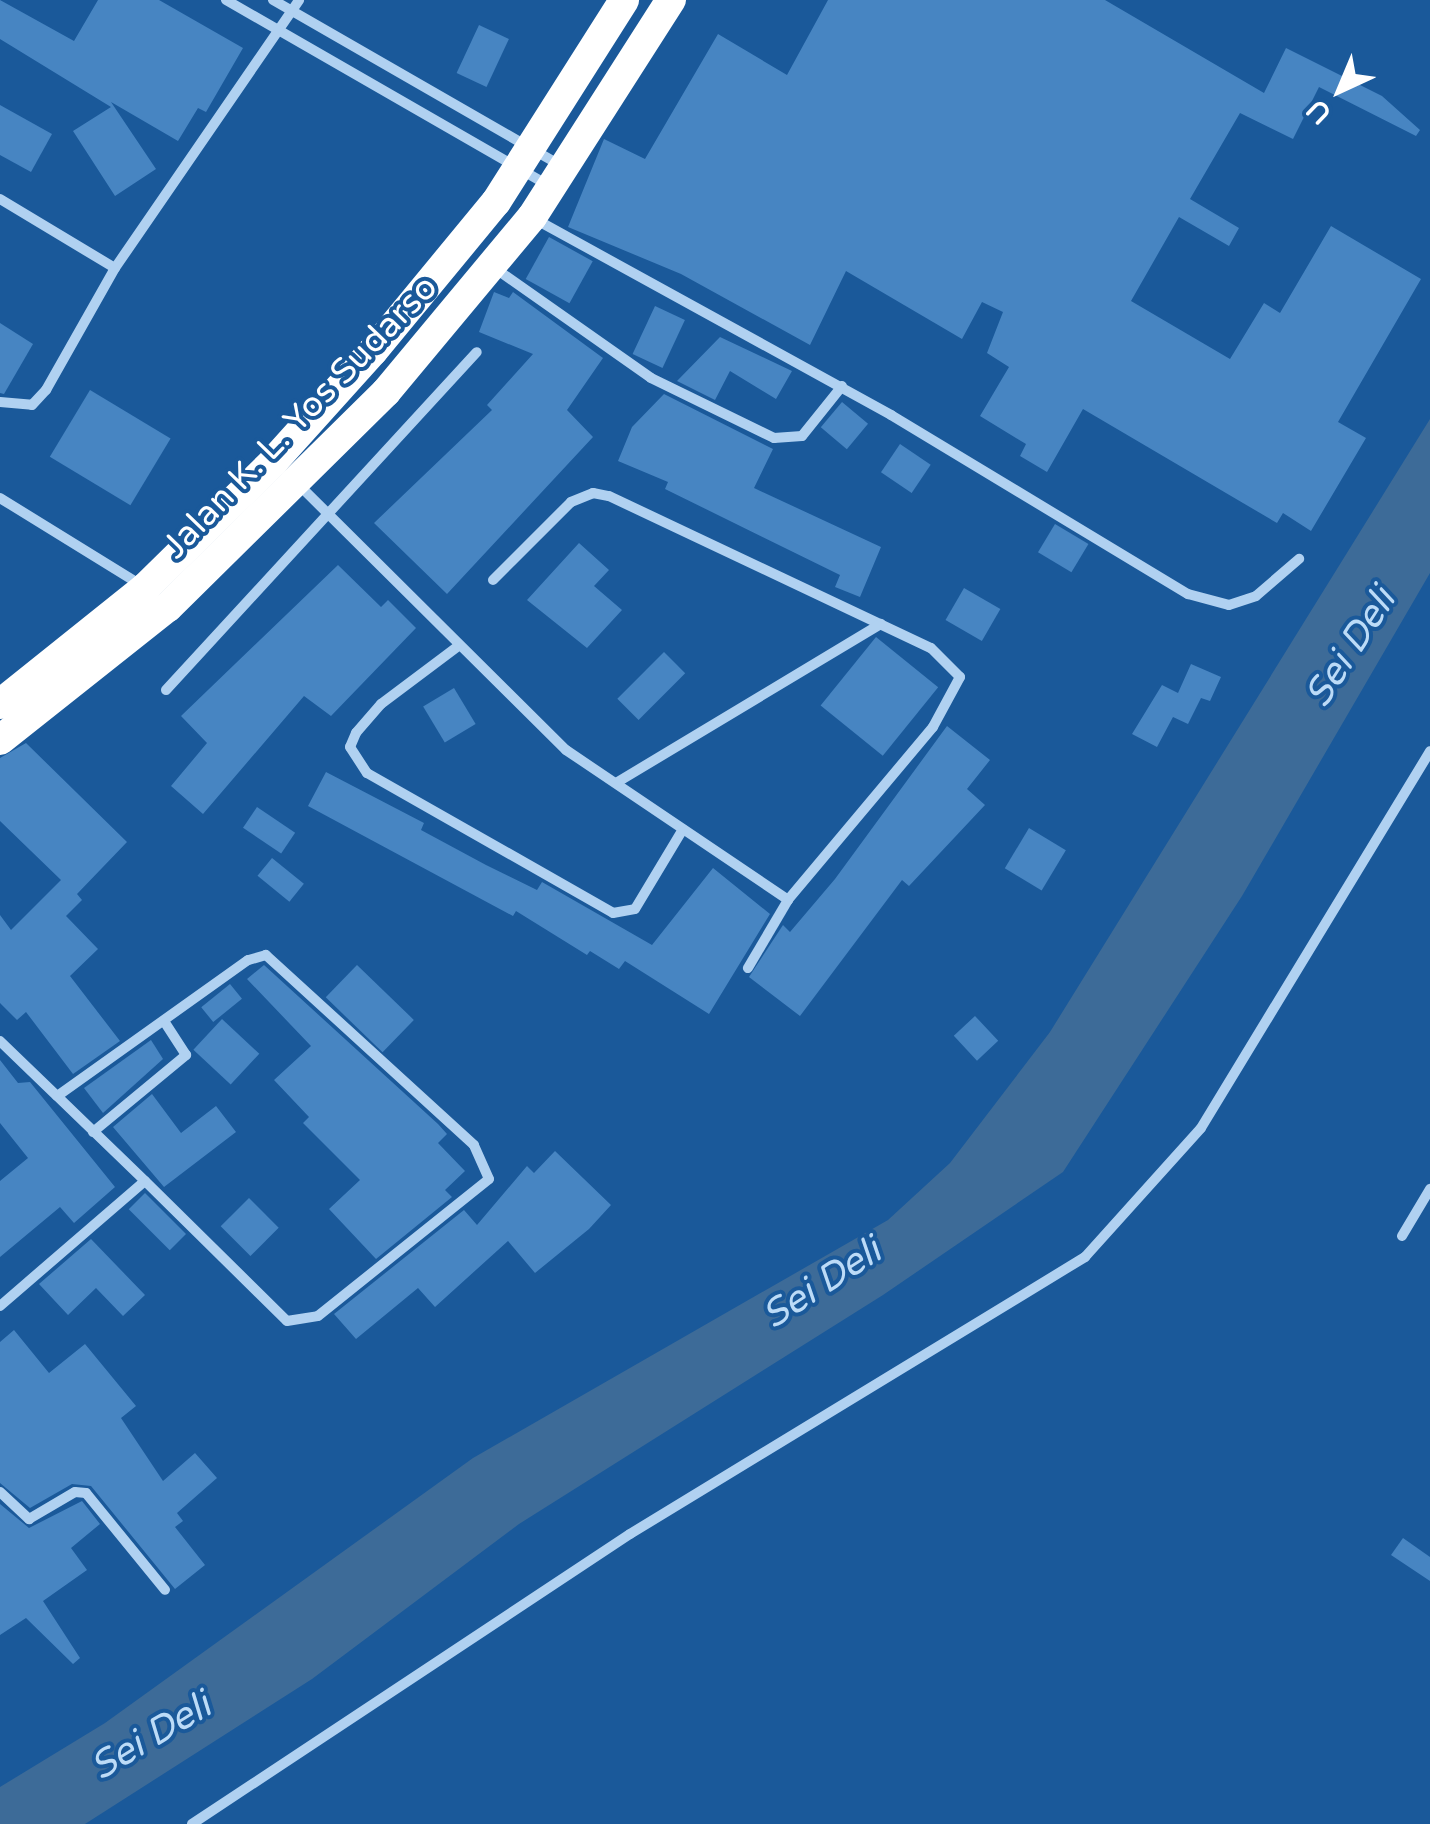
<!DOCTYPE html>
<style>
body{margin:0}
#map{position:relative;width:1430px;height:1824px;overflow:hidden;background:#1a599a;font-family:"Varela Round",sans-serif}
div>[style]{position:absolute}
[style*='--x']{left:calc(var(--x)*1px);top:calc(var(--y)*1px);width:calc(var(--w)*1px);rotate:calc(var(--a)*1deg)}
.water>*{inset:0;background:#3d6b98}
.building>*{inset:0;background:#4785c2;transform-origin:0 0}
.street>*{height:10px;margin:-5px;padding:0 5px;transform-origin:5px;border-radius:5px;background:#b0d1f1}
.highway>*{height:30px;margin:-15px;padding:0 15px;transform-origin:15px;border-radius:15px;background:#fff}
span{translate:-50% -50%;white-space:nowrap;text-align:center;line-height:1.15;-webkit-text-stroke:8px #1a599a;paint-order:stroke}
.street-label{font-size:35px;color:#fff}
.water-label{font-size:38px;color:#bcdbf7;font-style:italic}
.north{position:absolute;left:1290px;top:40px;width:100px;height:100px;-webkit-text-stroke:8px #1a599a;paint-order:stroke;rotate:224deg;font-size:28px;font-weight:700;line-height:40px;text-align:center;color:#fff}
.north::after{content:'';display:block;margin:auto;width:35px;height:45px;background:#fff;clip-path:polygon(50% 0,100% 100%,50% 72%,0 100%)}
</style>
<div id="map">
<div class="water">
<div style="clip-path:polygon(1430px 419px,1430px 573px,1242px 896px,1063px 1172px,883px 1295px,519px 1524px,312px 1679px,85px 1824px,0 1824px,0 1787px,105px 1723px,473px 1458px,888px 1220px,950px 1163px,1050px 1032px)"></div>
</div>
<div class="building">
<div style="clip-path:polygon(0 0,74px 41px,98px 0,159px 0,243px 48px,206px 112px,198px 108px,178px 141px,111px 102px,156px 169px,115px 196px,73px 131px,111px 107px,0 39px)"></div>
<div style="clip-path:polygon(828px 0,1105px 0,1264px 93px,1286px 48px,1382px 96px,1420px 130px,1416px 136px,1319px 87px,1293px 139px,1240px 113px,1190px 199px,1239px 228px,1229px 246px,1179px 217px,1131px 301px,1230px 359px,1264px 303px,1280px 313px,1331px 226px,1421px 279px,1338px 422px,1366px 438px,1311px 531px,1283px 513px,1277px 523px,1083px 409px,1047px 472px,1020px 456px,1026px 444px,980px 416px,1009px 367px,987px 353px,1003px 312px,982px 302px,962px 339px,846px 271px,810px 345px,681px 274px,568px 227px,604px 139px,645px 159px,718px 34px,787px 75px)"></div>
<div style="left:479px;top:25px;width:33px;height:53px;rotate:25deg"></div>
<div style="clip-path:polygon(0 105px,52px 134px,31px 172px,0 155px)"></div>
<div style="left:549px;top:237px;width:50px;height:48px;rotate:29deg"></div>
<div style="clip-path:polygon(494px 292px,509px 298px,513px 292px,603px 358px,567px 410px,593px 437px,447px 594px,374px 523px,492px 410px,487px 405px,533px 354px,479px 332px)"></div>
<div style="left:655px;top:306px;width:33px;height:53px;rotate:25deg"></div>
<div style="clip-path:polygon(0 323px,33px 344px,4px 394px,0 393px)"></div>
<div style="clip-path:polygon(720px 337px,792px 371px,776px 399px,730px 371px,715px 400px,677px 381px)"></div>
<div style="left:90px;top:390px;width:94px;height:78px;rotate:31deg"></div>
<div style="clip-path:polygon(664px 394px,773px 449px,754px 488px,881px 547px,860px 597px,835px 587px,840px 575px,665px 489px,668px 482px,618px 461px,632px 427px)"></div>
<div style="left:842px;top:402px;width:34px;height:33px;rotate:40deg"></div>
<div style="left:900px;top:444px;width:37px;height:34px;rotate:34deg"></div>
<div style="left:1055px;top:524px;width:39px;height:33px;rotate:31deg"></div>
<div style="clip-path:polygon(579px 543px,609px 570px,594px 586px,622px 610px,587px 648px,527px 600px)"></div>
<div style="clip-path:polygon(338px 565px,381px 607px,388px 600px,416px 628px,331px 716px,304px 696px,203px 814px,171px 786px,207px 743px,181px 716px)"></div>
<div style="left:964px;top:588px;width:42px;height:37px;rotate:30deg"></div>
<div style="left:876px;top:637px;width:80px;height:88px;rotate:39deg"></div>
<div style="left:664px;top:652px;width:30px;height:66px;rotate:45deg"></div>
<div style="clip-path:polygon(1191px 664px,1221px 677px,1210px 701px,1201px 698px,1188px 724px,1173px 717px,1157px 747px,1132px 734px,1162px 685px,1178px 693px)"></div>
<div style="left:454px;top:688px;width:42px;height:36px;rotate:59deg"></div>
<div style="clip-path:polygon(947px 726px,990px 760px,967px 789px,985px 805px,909px 886px,902px 880px,800px 1016px,749px 977px,783px 925px,790px 932px,835px 879px)"></div>
<div style="clip-path:polygon(26px 743px,127px 842px,77px 894px,82px 900px,66px 916px,98px 949px,70px 976px,120px 1041px,73px 1074px,26px 1012px,17px 1020px,0 1003px,0 915px,11px 930px,61px 880px,0 821px,0 758px)"></div>
<div style="clip-path:polygon(326px 772px,424px 823px,421px 830px,486px 865px,537px 890px,542px 882px,652px 945px,713px 868px,770px 914px,709px 1014px,625px 961px,619px 969px,590px 951px,587px 955px,516px 911px,513px 916px,308px 806px)"></div>
<div style="left:257px;top:807px;width:46px;height:25px;rotate:34deg"></div>
<div style="left:1029px;top:828px;width:43px;height:47px;rotate:31deg"></div>
<div style="left:272px;top:858px;width:41px;height:23px;rotate:39deg"></div>
<div style="clip-path:polygon(264px 965px,438px 1124px,447px 1134px,438px 1143px,465px 1171px,445px 1190px,452px 1197px,376px 1259px,329px 1209px,360px 1180px,303px 1123px,309px 1117px,274px 1080px,311px 1046px,247px 979px)"></div>
<div style="left:357px;top:965px;width:79px;height:45px;rotate:44deg"></div>
<div style="left:230px;top:984px;width:19px;height:37px;rotate:51deg"></div>
<div style="left:975px;top:1016px;width:34px;height:29px;rotate:47deg"></div>
<div style="left:222px;top:1019px;width:51px;height:42px;rotate:43deg"></div>
<div style="clip-path:polygon(151px 1040px,163px 1059px,103px 1113px,84px 1088px)"></div>
<div style="clip-path:polygon(0 1060px,18px 1083px,30px 1082px,115px 1187px,74px 1223px,60px 1207px,0 1257px,0 1181px,28px 1158px,0 1123px)"></div>
<div style="clip-path:polygon(152px 1094px,181px 1133px,216px 1106px,236px 1132px,164px 1187px,113px 1127px)"></div>
<div style="clip-path:polygon(555px 1151px,611px 1205px,589px 1229px,535px 1273px,508px 1241px,435px 1307px,418px 1288px,356px 1339px,334px 1314px,464px 1210px,477px 1225px,527px 1166px,534px 1173px)"></div>
<div style="left:145px;top:1193px;width:58px;height:23px;rotate:45deg"></div>
<div style="left:249px;top:1198px;width:42px;height:40px;rotate:45deg"></div>
<div style="clip-path:polygon(91px 1239px,145px 1295px,123px 1316px,96px 1288px,68px 1315px,39px 1284px)"></div>
<div style="clip-path:polygon(14px 1330px,49px 1373px,85px 1344px,136px 1406px,121px 1418px,163px 1481px,195px 1453px,217px 1478px,177px 1513px,183px 1521px,175px 1527px,205px 1565px,175px 1589px,91px 1486px,72px 1484px,30px 1508px,0 1483px,0 1342px)"></div>
<div style="clip-path:polygon(82px 1501px,100px 1524px,71px 1548px,87px 1570px,43px 1601px,80px 1658px,73px 1664px,26px 1618px,0 1635px,0 1504px,29px 1528px)"></div>
<div style="clip-path:polygon(1403px 1538px,1430px 1557px,1430px 1581px,1391px 1555px)"></div>
</div>
<div class="street">
<div style="--x:226;--y:0;--w:374;--a:29.9"></div>
<div style="--x:273;--y:0;--w:335;--a:29.9"></div>
<div style="--x:0;--y:199;--w:134;--a:31"></div>
<div style="--x:533;--y:218;--w:409;--a:28.8"></div>
<div style="--x:891;--y:415;--w:347;--a:31.1"></div>
<div style="--x:1188;--y:594;--w:42;--a:15"></div>
<div style="--x:1229;--y:605;--w:28;--a:-18"></div>
<div style="--x:1256;--y:596;--w:57;--a:-40.7"></div>
<div style="--x:496;--y:269;--w:189;--a:35.1"></div>
<div style="--x:651;--y:378;--w:137;--a:26"></div>
<div style="--x:774;--y:438;--w:28;--a:-4"></div>
<div style="--x:802;--y:436;--w:64;--a:-51.3"></div>
<div style="--x:0;--y:402;--w:32;--a:5"></div>
<div style="--x:32;--y:405;--w:21;--a:-47"></div>
<div style="--x:46;--y:390;--w:140;--a:-60.5"></div>
<div style="--x:115;--y:268;--w:325;--a:-55.5"></div>
<div style="--x:297;--y:483;--w:379;--a:44.8"></div>
<div style="--x:566;--y:750;--w:268;--a:34"></div>
<div style="--x:0;--y:498;--w:169;--a:31.7"></div>
<div style="--x:493;--y:580;--w:110;--a:-45"></div>
<div style="--x:571;--y:502;--w:24;--a:-22"></div>
<div style="--x:593;--y:493;--w:16;--a:11"></div>
<div style="--x:609;--y:496;--w:356;--a:25.3"></div>
<div style="--x:931;--y:648;--w:41;--a:45"></div>
<div style="--x:960;--y:677;--w:57;--a:118.4"></div>
<div style="--x:933;--y:727;--w:226;--a:130"></div>
<div style="--x:788;--y:900;--w:79;--a:120.5"></div>
<div style="--x:457;--y:647;--w:95;--a:143.1"></div>
<div style="--x:381;--y:704;--w:38;--a:131"></div>
<div style="--x:356;--y:733;--w:15;--a:113"></div>
<div style="--x:350;--y:747;--w:31;--a:57"></div>
<div style="--x:367;--y:773;--w:283;--a:29.6"></div>
<div style="--x:613;--y:913;--w:22;--a:-10"></div>
<div style="--x:635;--y:909;--w:93;--a:-59"></div>
<div style="--x:166;--y:690;--w:459;--a:-47.4"></div>
<div style="--x:616;--y:783;--w:309;--a:-31"></div>
<div style="--x:0;--y:1041;--w:79;--a:44"></div>
<div style="--x:57;--y:1096;--w:122;--a:44"></div>
<div style="--x:145;--y:1181;--w:199;--a:44.6"></div>
<div style="--x:287;--y:1321;--w:31;--a:-9"></div>
<div style="--x:318;--y:1316;--w:219;--a:-38.7"></div>
<div style="--x:489;--y:1179;--w:37;--a:-114"></div>
<div style="--x:474;--y:1145;--w:282;--a:-137.6"></div>
<div style="--x:266;--y:955;--w:19;--a:164"></div>
<div style="--x:248;--y:960;--w:234;--a:144.5"></div>
<div style="--x:93;--y:1132;--w:121;--a:-39.6"></div>
<div style="--x:186;--y:1055;--w:40;--a:-122.9"></div>
<div style="--x:1402;--y:1236;--w:55;--a:-59.2"></div>
<div style="--x:0;--y:1306;--w:191;--a:-40.8"></div>
<div style="--x:0;--y:1492;--w:40;--a:43"></div>
<div style="--x:29;--y:1519;--w:53;--a:-30.4"></div>
<div style="--x:75;--y:1492;--w:11;--a:5"></div>
<div style="--x:86;--y:1493;--w:125;--a:50.8"></div>
<div style="--x:192;--y:1824;--w:525;--a:-33.51"></div>
<div style="--x:630;--y:1534;--w:533;--a:-31.33"></div>
<div style="--x:1085;--y:1257;--w:173;--a:-48"></div>
<div style="--x:1201;--y:1128;--w:441;--a:-58.7"></div>
</div>
<div class="highway">
<div style="--x:0;--y:704;--w:186;--a:-38.7"></div>
<div style="--x:145;--y:588;--w:180;--a:-44.5"></div>
<div style="--x:273;--y:462;--w:149;--a:-48"></div>
<div style="--x:373;--y:351;--w:193;--a:-50.5"></div>
<div style="--x:496;--y:202;--w:239;--a:-57.6"></div>
<div style="--x:0;--y:740;--w:214;--a:-38.4"></div>
<div style="--x:168;--y:607;--w:306;--a:-44.6"></div>
<div style="--x:386;--y:392;--w:228;--a:-50.2"></div>
<div style="--x:532;--y:217;--w:258;--a:-57.4"></div>
</div>
<div class="street-label">
<span style="left:300px;top:417px;rotate:-46deg">Jalan K. L. Yos Sudarso</span>
</div>
<div class="water-label">
<span style="left:1351px;top:648px;rotate:-57deg">Sei Deli</span>
<span style="left:822px;top:1284px;rotate:-33deg">Sei Deli</span>
<span style="left:151px;top:1737px;rotate:-31deg">Sei Deli</span>
</div>
<div class="north">U</div>
</div>
